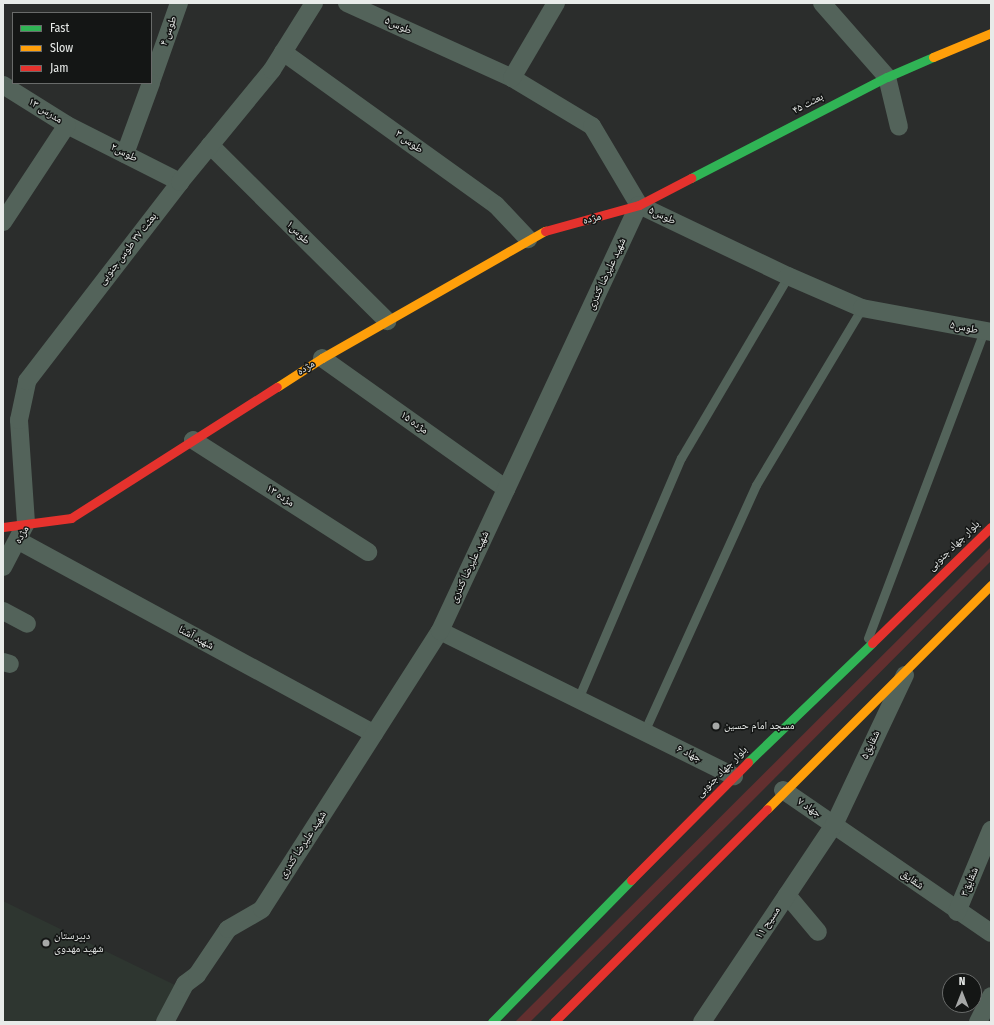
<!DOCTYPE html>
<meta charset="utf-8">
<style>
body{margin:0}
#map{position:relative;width:994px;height:1025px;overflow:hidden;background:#2b2d2c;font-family:"Fira Sans Condensed","Noto Naskh Arabic",sans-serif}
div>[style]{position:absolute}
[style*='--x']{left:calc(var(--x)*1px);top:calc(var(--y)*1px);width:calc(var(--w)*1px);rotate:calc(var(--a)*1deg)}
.built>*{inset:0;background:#2e3630}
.green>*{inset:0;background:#622f2f}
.lane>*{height:9px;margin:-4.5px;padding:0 4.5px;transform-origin:4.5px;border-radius:4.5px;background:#53635a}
.street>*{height:18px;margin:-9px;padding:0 9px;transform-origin:9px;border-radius:9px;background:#53635a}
.fast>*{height:9px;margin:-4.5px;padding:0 4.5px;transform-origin:4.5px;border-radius:4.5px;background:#30b455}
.slow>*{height:9px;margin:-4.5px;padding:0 4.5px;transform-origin:4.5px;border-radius:4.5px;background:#ff9f0a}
.jam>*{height:9px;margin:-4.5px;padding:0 4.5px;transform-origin:4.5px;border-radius:4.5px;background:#e5322d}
.dots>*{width:11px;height:11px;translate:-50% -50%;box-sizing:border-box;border:2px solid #141615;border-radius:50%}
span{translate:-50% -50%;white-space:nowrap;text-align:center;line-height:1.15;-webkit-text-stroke:3px #141615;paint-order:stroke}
.street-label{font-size:11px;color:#e8ebe9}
.poi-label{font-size:11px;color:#e8ebe9}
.left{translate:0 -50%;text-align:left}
.frame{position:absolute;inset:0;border:4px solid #e8ebe9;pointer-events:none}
.legend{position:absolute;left:12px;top:12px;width:140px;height:72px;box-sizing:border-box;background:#141615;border:1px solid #696b6a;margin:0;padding:5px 7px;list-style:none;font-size:12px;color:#e8ebe9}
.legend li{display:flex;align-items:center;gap:8px;height:20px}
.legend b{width:20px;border:1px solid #696b6a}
.north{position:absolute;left:942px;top:973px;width:40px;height:40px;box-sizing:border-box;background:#141615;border:1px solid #696b6a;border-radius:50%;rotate:0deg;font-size:11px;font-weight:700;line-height:16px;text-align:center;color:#e8ebe9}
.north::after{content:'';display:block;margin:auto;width:14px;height:18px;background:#a6a8a7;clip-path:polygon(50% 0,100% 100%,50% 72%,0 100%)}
</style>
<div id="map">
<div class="built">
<div style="clip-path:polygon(3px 901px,177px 986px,155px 1022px,3px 1022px)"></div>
</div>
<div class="green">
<div style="clip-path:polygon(991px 547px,991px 561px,742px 811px,530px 1022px,515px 1022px)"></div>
</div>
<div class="lane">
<div style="--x:868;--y:638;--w:328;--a:-69.3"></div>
<div style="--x:578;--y:699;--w:262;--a:-66.9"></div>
<div style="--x:681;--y:458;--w:211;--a:-59.5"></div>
<div style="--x:644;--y:732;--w:271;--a:-65.6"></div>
<div style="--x:756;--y:485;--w:206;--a:-59.1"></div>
</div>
<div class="street">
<div style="--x:347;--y:3;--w:181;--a:24.4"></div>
<div style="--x:512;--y:78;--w:93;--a:31"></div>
<div style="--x:592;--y:126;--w:92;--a:59.3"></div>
<div style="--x:639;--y:205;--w:165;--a:25.5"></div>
<div style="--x:788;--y:276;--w:81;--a:23.4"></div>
<div style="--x:862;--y:308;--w:131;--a:10.5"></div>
<div style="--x:822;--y:3;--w:98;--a:48.7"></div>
<div style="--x:887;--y:77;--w:51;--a:76.5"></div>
<div style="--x:283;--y:52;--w:262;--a:35.7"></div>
<div style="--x:496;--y:205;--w:47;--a:46.7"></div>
<div style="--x:512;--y:78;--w:87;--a:-59.6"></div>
<div style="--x:151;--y:82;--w:84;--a:-70.5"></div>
<div style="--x:3;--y:85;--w:75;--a:32"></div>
<div style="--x:67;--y:125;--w:127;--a:26.8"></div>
<div style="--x:210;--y:145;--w:250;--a:44.8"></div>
<div style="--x:125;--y:154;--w:76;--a:-69.9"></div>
<div style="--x:3;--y:222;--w:116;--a:-56.6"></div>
<div style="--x:322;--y:358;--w:226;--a:35.4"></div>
<div style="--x:193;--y:440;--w:208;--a:32.6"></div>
<div style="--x:19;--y:541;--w:404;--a:28.5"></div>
<div style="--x:3;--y:567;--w:50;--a:-62.4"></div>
<div style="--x:26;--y:523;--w:103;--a:-93.9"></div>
<div style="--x:19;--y:420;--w:40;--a:-78"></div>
<div style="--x:27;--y:381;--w:251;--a:-52.4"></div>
<div style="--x:180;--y:182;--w:145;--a:-50.6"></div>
<div style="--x:272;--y:70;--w:79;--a:-57.9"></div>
<div style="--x:3;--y:611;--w:27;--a:28"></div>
<div style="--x:440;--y:631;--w:328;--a:26.3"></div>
<div style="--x:3;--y:662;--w:7;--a:16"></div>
<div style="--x:783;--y:790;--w:252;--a:34.5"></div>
<div style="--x:787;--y:895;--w:48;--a:50"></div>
<div style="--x:957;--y:912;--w:89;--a:-67.5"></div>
<div style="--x:165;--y:1022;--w:43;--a:-62.2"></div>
<div style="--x:185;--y:984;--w:15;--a:-37"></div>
<div style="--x:197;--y:975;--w:55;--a:-56"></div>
<div style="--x:228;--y:929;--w:39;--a:-30"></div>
<div style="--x:262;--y:909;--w:330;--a:-57.4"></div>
<div style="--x:440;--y:631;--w:470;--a:-65"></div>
<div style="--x:702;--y:1022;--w:237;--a:-56.2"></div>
<div style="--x:834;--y:825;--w:166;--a:-64.7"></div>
<div style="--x:978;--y:1022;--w:29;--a:-63"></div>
</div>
<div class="fast">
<div style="--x:691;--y:178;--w:220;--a:-27.3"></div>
<div style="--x:887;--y:77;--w:50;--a:-23.5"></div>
<div style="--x:748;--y:762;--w:172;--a:-43.8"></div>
<div style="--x:492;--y:1022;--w:199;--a:-45.6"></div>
</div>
<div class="slow">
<div style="--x:933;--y:57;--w:63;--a:-22.5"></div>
<div style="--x:277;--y:387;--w:54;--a:-32.8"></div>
<div style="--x:322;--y:358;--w:257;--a:-29.7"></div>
<div style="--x:767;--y:809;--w:317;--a:-45"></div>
</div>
<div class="jam">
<div style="--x:545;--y:231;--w:98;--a:-15.5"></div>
<div style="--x:639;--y:205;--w:59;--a:-27.4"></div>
<div style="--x:3;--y:527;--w:69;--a:-7.5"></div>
<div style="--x:71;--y:518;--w:244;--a:-32.5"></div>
<div style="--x:872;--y:643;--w:166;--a:-44.3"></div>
<div style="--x:631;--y:880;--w:166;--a:-45.2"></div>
<div style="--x:554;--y:1022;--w:301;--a:-45"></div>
</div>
<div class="dots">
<div style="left:716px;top:726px;background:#a6a8a7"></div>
<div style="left:46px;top:943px;background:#a6a8a7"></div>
</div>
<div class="street-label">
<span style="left:398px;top:26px;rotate:24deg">طوس۵</span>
<span style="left:169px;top:31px;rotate:-70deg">طوس ۴</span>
<span style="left:808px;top:104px;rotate:-28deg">بعثت ۴۵</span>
<span style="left:45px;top:111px;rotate:32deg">مدرس ۱۳</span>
<span style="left:409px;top:142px;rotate:36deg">طوس ۳</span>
<span style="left:124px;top:153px;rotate:27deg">طوس۲</span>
<span style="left:662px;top:216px;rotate:25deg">طوس۵</span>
<span style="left:592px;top:219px;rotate:-15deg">مژده</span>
<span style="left:298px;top:233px;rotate:45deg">طوس۱</span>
<span style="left:128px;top:249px;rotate:-52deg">بعثت ۳۷ طوس جنوبی</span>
<span style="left:607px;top:274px;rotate:-65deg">شهید علیرضا کندری</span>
<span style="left:964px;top:328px;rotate:11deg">طوس۵</span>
<span style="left:306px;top:368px;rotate:-32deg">مژده</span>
<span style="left:414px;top:423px;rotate:35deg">مژده ۱۵</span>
<span style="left:280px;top:496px;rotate:33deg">مژده ۱۳</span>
<span style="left:22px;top:535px;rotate:-60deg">مژده</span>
<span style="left:954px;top:546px;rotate:-44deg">بلوار جهاد جنوبی</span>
<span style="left:470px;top:567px;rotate:-65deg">شهید علیرضا کندری</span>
<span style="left:196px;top:638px;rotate:28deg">شهبد آشنا</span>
<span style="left:871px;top:745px;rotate:-65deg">شقایق۵</span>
<span style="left:689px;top:754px;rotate:26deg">جهاد ۶</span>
<span style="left:722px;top:772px;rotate:-45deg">بلوار جهاد جنوبی</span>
<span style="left:809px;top:808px;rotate:34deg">جهاد ۷</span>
<span style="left:303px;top:845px;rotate:-57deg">شهید علیرضا کندری</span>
<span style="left:912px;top:880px;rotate:35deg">شقایق</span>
<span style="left:970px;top:882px;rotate:-68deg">شقایق۳</span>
<span style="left:768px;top:923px;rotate:-56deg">مسیح ۱۱</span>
</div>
<div class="poi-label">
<span class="left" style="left:724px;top:726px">مسجد امام حسین</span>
<span class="left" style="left:54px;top:943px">دبیرستان<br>شهید مهدوی</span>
</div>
<div class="frame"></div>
<ul class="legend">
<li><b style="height:5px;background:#30b455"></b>Fast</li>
<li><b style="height:5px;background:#ff9f0a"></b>Slow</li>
<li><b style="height:5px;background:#e5322d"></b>Jam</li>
</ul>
<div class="north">N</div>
</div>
